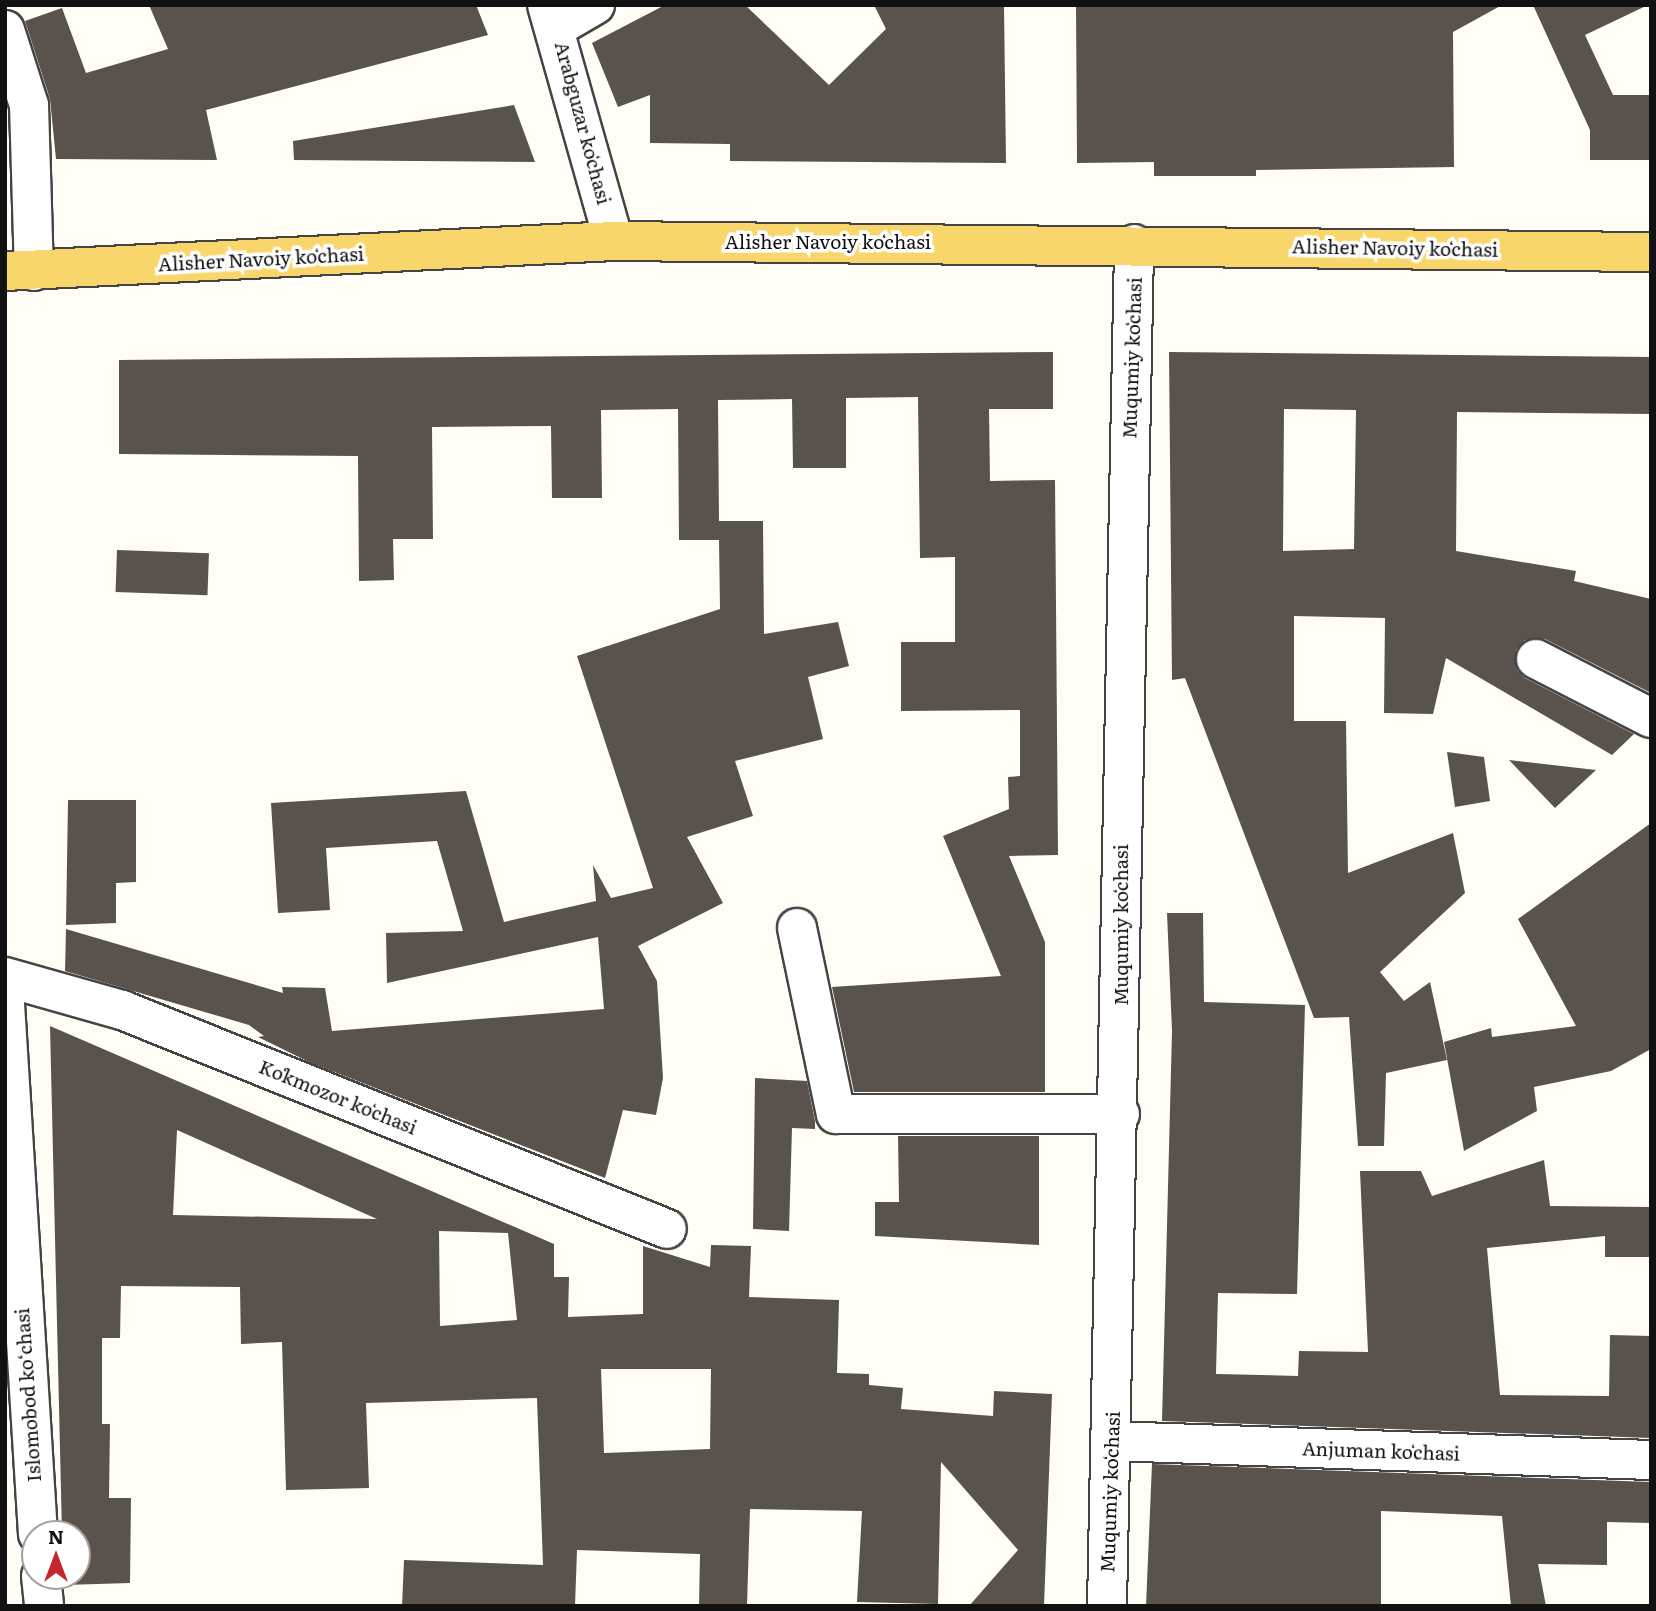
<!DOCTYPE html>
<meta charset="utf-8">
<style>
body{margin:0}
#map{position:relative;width:1656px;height:1611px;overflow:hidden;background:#fffdf5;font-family:Literata,serif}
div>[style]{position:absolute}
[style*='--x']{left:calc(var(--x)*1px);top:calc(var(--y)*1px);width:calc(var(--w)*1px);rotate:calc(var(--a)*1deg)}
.building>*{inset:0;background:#5a524d;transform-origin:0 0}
.roads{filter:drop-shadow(2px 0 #444) drop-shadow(-2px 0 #444) drop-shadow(0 2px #444) drop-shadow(0 -2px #444)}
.minor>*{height:38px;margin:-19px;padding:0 19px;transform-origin:19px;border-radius:19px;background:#fff}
.primary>*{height:38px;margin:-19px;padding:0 19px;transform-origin:19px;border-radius:19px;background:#f9d66b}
span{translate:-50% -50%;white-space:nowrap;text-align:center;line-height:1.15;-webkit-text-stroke:7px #fff;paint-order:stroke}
.street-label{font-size:19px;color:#111}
.frame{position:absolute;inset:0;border:7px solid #111;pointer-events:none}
.north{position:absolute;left:21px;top:1520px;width:70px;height:70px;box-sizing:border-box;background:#fff;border:2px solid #a0a0a0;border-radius:50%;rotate:0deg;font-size:19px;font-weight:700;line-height:28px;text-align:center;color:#111}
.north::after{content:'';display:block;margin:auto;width:24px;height:32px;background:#c4262e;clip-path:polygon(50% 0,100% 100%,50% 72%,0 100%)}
</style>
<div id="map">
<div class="building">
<div style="clip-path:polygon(149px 5px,476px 5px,488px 35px,206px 110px,217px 160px,56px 159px,50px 99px,25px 21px,62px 8px,86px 73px,168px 49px)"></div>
<div style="clip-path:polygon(665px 5px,745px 5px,829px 85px,886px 29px,874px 5px,1004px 5px,1006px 163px,730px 161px,730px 144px,650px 143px,650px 95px,618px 107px,592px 43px)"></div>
<div style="clip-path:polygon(1076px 5px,1502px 5px,1453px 32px,1454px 167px,1256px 170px,1256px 176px,1154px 176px,1154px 162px,1077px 163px)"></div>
<div style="clip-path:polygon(1533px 5px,1648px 5px,1585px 35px,1613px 95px,1651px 95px,1651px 160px,1590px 160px,1590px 130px)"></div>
<div style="clip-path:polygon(514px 105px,535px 162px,294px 160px,293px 141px)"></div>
<div style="clip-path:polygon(1053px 352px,1053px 409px,989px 409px,990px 481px,1055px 480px,1058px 855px,1009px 856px,1045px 942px,1045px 1092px,854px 1092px,832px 987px,1001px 976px,943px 836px,1009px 809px,1008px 777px,1020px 776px,1020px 710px,901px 711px,901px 642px,955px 642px,955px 557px,920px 558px,918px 397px,846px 398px,846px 468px,793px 468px,792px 399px,718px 400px,719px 521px,763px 521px,764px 634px,838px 622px,849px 666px,808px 677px,823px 739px,735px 761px,753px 816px,687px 837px,723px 903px,638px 946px,657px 981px,663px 1078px,656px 1115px,623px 1110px,605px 1178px,309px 1062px,258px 1037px,264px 1036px,249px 1025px,65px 971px,66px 929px,283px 993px,282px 987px,325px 988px,332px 1031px,604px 1009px,598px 937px,387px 983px,386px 933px,463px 931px,437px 841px,326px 848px,330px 910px,278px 913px,271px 803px,466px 791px,504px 922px,596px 901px,593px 865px,611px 898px,653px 888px,577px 656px,720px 609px,719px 540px,679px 540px,678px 409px,601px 410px,602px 498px,552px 498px,551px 426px,432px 427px,433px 539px,393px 539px,394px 580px,359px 581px,358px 456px,119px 454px,119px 360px)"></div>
<div style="clip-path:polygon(evenodd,1169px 352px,1651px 357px,1651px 414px,1457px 412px,1456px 551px,1576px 571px,1574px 581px,1651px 599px,1651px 693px,1545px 639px,1525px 640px,1516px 650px,1517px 670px,1525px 678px,1634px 734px,1612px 755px,1446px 658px,1433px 714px,1384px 713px,1385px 618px,1294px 616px,1294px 721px,1346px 721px,1348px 873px,1453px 833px,1465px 893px,1380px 972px,1404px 1001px,1430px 982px,1447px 1060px,1386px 1073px,1384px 1146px,1358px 1146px,1349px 1017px,1314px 1018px,1185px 678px,1172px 680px,1169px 352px,1284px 409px,1356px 410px,1354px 549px,1283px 551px,1284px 409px)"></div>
<div style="left:117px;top:550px;width:92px;height:42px;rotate:2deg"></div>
<div style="clip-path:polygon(1447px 752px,1484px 757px,1490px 801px,1455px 807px)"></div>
<div style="clip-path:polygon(1509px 760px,1596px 770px,1555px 808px)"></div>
<div style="clip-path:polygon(68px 800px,136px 800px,136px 882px,116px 883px,116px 923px,66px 925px)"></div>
<div style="clip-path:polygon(1651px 823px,1651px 1049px,1611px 1071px,1534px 1087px,1537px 1111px,1464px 1151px,1444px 1042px,1491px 1028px,1492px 1037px,1576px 1026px,1518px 919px)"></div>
<div style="clip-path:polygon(1167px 913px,1203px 913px,1204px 1002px,1305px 1005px,1297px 1294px,1218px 1293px,1216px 1374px,1298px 1376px,1299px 1351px,1368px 1352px,1360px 1171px,1421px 1171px,1432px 1196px,1544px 1160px,1550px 1206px,1651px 1207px,1651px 1257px,1605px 1257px,1605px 1236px,1487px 1248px,1500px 1395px,1609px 1396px,1610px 1335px,1651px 1336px,1651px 1438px,1162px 1421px,1172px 1031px)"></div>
<div style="clip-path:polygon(evenodd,50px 1026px,554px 1244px,554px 1277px,569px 1277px,568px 1317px,643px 1314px,643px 1246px,710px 1267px,711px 1245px,751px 1246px,749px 1297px,839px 1300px,837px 1373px,869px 1374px,869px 1385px,903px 1388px,901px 1409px,993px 1416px,994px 1391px,1052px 1394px,1044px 1606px,969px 1606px,1018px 1550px,941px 1462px,938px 1604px,857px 1602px,862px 1511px,750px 1509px,747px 1606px,699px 1606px,700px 1554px,577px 1550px,575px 1606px,402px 1606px,404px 1560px,543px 1565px,537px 1398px,366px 1403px,369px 1488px,286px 1490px,282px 1342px,241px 1344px,240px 1287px,121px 1286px,120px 1338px,102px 1338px,102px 1424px,110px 1424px,109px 1498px,131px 1498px,130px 1583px,64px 1585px,63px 1576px,77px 1576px,77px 1534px,62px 1534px,50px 1026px,177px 1130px,377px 1219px,173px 1215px,177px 1130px,50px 1026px,439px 1231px,508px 1233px,517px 1320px,440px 1326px,439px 1231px,50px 1026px,601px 1369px,711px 1369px,710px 1449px,604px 1453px,601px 1369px)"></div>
<div style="clip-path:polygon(755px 1078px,807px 1081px,815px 1121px,815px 1129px,792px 1128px,789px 1231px,753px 1229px)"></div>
<div style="clip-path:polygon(898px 1136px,1039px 1136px,1039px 1245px,875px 1236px,875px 1202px,899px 1202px)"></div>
<div style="clip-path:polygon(1152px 1464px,1651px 1482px,1651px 1523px,1607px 1522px,1607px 1565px,1538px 1564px,1546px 1606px,1511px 1606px,1502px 1516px,1381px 1511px,1381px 1606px,1146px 1606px)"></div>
</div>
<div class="roads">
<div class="minor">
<div style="--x:547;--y:5;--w:245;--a:74.2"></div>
<div style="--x:557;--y:27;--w:44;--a:-30.1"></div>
<div style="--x:5;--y:30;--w:79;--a:72.3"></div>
<div style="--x:29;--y:105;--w:166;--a:88.3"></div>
<div style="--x:1536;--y:659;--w:129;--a:27.2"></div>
<div style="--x:797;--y:928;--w:190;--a:78.2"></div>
<div style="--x:836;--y:1114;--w:284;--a:0"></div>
<div style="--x:5;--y:977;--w:122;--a:15.8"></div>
<div style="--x:122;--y:1010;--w:587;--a:21.89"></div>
<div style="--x:5;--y:1004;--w:531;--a:86.44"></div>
<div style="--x:1112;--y:1441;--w:539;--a:2.02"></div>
<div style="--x:41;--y:1576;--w:30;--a:84"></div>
<div style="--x:1107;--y:1606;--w:1362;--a:-88.86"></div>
</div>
<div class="primary">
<div style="--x:5;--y:271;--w:610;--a:-2.82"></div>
<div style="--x:614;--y:241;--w:1037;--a:0.61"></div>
</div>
</div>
<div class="street-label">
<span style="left:583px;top:123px;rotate:75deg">Arabguzar koʻchasi</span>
<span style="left:828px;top:242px">Alisher Navoiy koʻchasi</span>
<span style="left:1395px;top:248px;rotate:1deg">Alisher Navoiy koʻchasi</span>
<span style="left:261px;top:259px;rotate:-3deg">Alisher Navoiy koʻchasi</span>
<span style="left:1132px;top:358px;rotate:-88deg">Muqumiy koʻchasi</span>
<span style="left:1121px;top:925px;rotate:-90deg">Muqumiy koʻchasi</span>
<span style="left:338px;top:1097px;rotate:22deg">Koʻkmozor koʻchasi</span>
<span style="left:28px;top:1395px;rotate:-94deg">Islomobod ko‘chasi</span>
<span style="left:1381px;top:1451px;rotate:2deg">Anjuman koʻchasi</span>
<span style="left:1110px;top:1492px;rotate:-88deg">Muqumiy koʻchasi</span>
</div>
<div class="frame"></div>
<div class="north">N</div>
</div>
